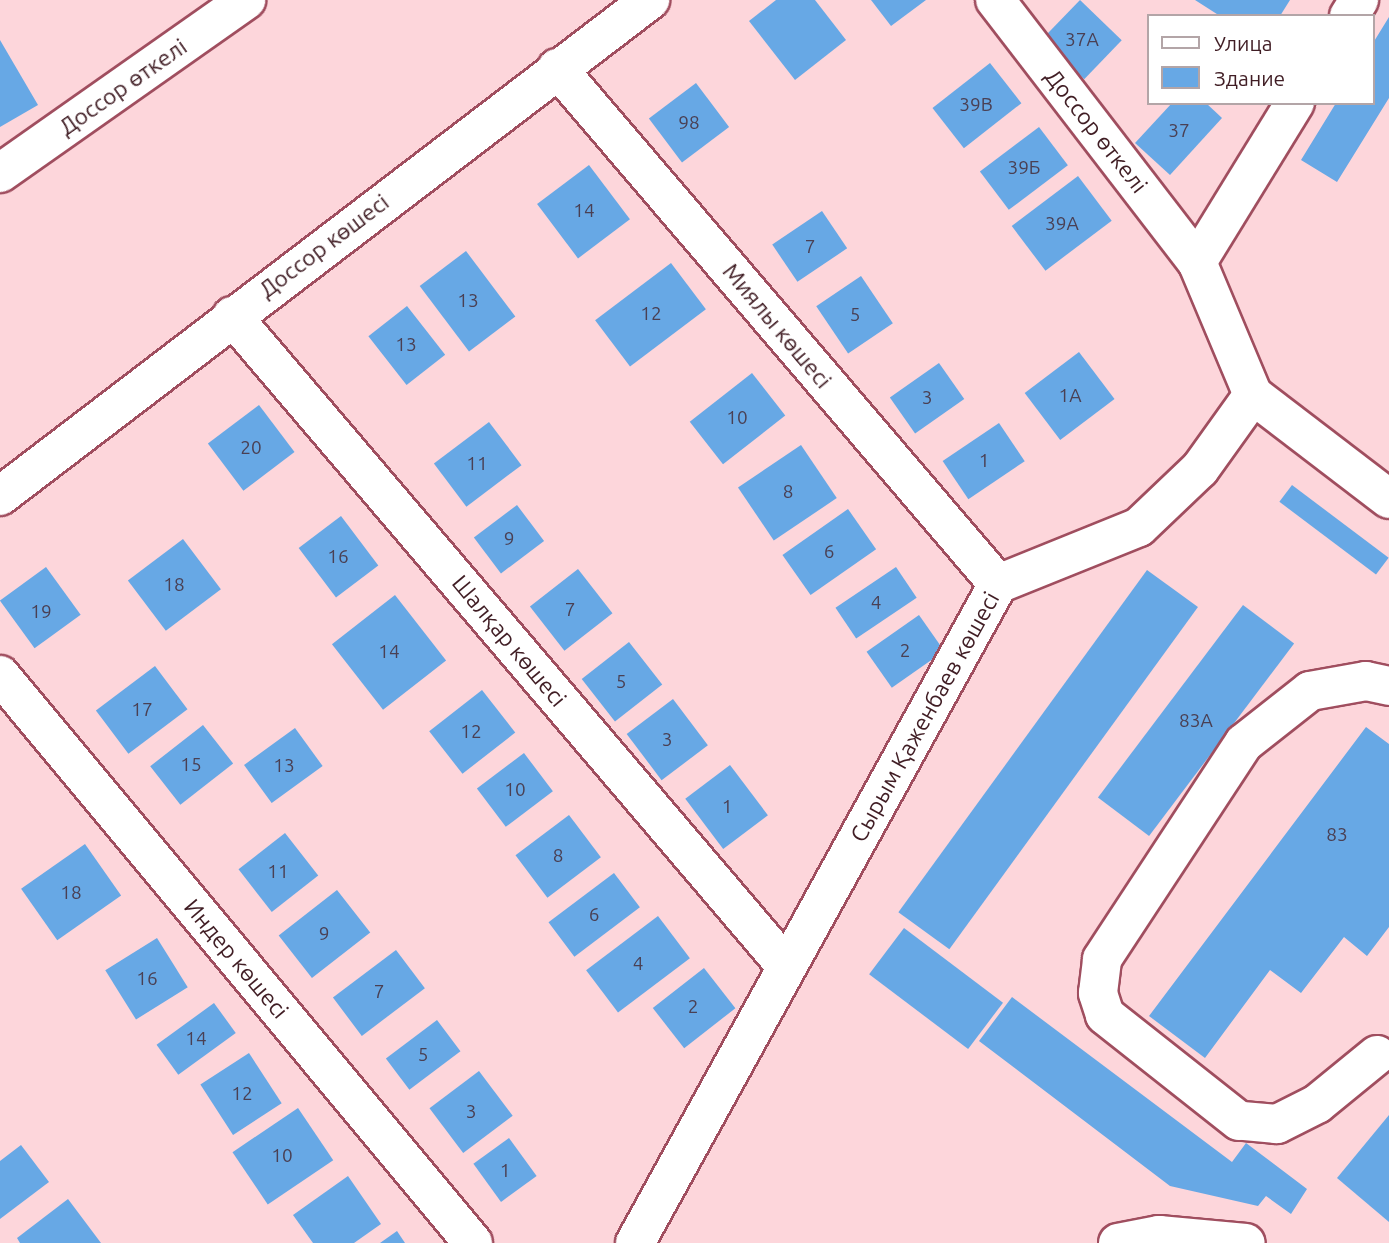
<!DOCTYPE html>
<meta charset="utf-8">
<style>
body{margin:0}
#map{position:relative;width:1389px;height:1243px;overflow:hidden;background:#fdd6db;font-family:Ubuntu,sans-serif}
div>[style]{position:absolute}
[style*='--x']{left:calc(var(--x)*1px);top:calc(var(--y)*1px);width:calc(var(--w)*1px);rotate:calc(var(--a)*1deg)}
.building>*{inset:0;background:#67a8e5;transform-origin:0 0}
.roads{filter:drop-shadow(2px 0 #a04e5f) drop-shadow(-2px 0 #a04e5f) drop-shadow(0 2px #a04e5f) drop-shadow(0 -2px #a04e5f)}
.minor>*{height:38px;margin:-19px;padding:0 19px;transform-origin:19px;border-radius:19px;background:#fff}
span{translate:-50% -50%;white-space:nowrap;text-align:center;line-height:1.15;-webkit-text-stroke:5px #fff;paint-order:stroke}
.number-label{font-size:19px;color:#4a4054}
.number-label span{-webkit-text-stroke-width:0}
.street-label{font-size:23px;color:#401d24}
.legend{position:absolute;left:1147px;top:14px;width:228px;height:91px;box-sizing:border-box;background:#fff;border:2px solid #b3a5a7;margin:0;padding:9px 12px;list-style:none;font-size:21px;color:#401d24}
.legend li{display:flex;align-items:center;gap:14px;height:35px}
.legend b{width:35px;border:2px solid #b3a5a7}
</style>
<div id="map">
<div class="building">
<div style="clip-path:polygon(776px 0,815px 0,846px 40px,795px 80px,749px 21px)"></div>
<div style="clip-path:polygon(871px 0,926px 0,891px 26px)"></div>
<div style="left:1080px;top:0;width:58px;height:54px;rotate:44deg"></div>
<div style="clip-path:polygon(1195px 0,1290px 0,1280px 16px,1220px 16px)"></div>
<div style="clip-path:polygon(1389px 17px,1389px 98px,1337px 182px,1301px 160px,1336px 103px,1373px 103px,1373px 43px)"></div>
<div style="clip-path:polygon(0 40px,38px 105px,0 127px)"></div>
<div style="left:990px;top:63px;width:51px;height:73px;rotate:52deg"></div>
<div style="left:696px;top:83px;width:55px;height:59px;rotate:53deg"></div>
<div style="clip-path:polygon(1172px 103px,1206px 103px,1222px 118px,1170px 175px,1135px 143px)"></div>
<div style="left:1039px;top:127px;width:48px;height:74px;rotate:53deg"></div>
<div style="left:589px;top:165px;width:68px;height:65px;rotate:53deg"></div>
<div style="left:1078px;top:176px;width:56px;height:83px;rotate:53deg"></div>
<div style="left:822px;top:211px;width:45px;height:60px;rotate:56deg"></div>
<div style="left:466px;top:251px;width:82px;height:58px;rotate:53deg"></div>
<div style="left:671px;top:263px;width:58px;height:95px;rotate:53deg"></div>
<div style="left:861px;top:276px;width:57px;height:54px;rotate:56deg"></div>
<div style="left:407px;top:306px;width:62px;height:49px;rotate:52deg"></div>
<div style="left:1079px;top:352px;width:59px;height:68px;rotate:53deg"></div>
<div style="left:939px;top:363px;width:44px;height:60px;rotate:55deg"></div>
<div style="left:752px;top:373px;width:54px;height:79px;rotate:52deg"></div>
<div style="left:259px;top:405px;width:59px;height:64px;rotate:53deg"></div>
<div style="left:489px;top:422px;width:54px;height:69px;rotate:53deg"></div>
<div style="left:999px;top:423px;width:46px;height:68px;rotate:56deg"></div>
<div style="left:801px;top:445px;width:64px;height:76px;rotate:56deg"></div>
<div style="left:1292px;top:485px;width:121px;height:21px;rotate:37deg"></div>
<div style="left:517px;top:505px;width:45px;height:54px;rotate:53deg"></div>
<div style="left:848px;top:509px;width:49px;height:80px;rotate:55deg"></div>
<div style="left:341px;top:516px;width:62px;height:53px;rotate:53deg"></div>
<div style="left:183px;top:539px;width:63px;height:69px;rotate:53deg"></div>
<div style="left:46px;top:567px;width:59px;height:57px;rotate:54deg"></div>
<div style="left:896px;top:567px;width:37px;height:73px;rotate:56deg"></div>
<div style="left:578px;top:569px;width:56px;height:61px;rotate:52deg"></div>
<div style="left:1147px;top:570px;width:63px;height:423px;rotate:36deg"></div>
<div style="left:395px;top:595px;width:83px;height:80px;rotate:52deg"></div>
<div style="left:1243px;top:605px;width:64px;height:241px;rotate:37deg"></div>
<div style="left:919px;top:615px;width:44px;height:64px;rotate:55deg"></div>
<div style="left:629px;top:642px;width:54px;height:60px;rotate:52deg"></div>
<div style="left:155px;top:666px;width:54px;height:74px;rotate:53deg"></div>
<div style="left:482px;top:690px;width:54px;height:67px;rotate:52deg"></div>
<div style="left:673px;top:699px;width:58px;height:58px;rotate:53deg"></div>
<div style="left:203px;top:725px;width:49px;height:67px;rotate:52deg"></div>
<div style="clip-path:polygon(1366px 727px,1389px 744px,1389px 927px,1367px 956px,1344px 937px,1301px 993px,1270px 970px,1205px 1058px,1149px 1016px)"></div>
<div style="left:295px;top:728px;width:47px;height:63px;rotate:54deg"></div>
<div style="left:524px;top:753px;width:48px;height:59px;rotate:53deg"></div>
<div style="left:730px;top:765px;width:63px;height:56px;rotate:53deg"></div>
<div style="left:569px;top:815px;width:53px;height:67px;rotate:53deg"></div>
<div style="left:285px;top:833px;width:54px;height:59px;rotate:52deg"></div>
<div style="left:85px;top:844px;width:63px;height:78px;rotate:55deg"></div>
<div style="left:614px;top:873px;width:43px;height:82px;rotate:53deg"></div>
<div style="left:337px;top:890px;width:54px;height:74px;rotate:52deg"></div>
<div style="left:658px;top:916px;width:53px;height:90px;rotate:53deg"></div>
<div style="left:904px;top:928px;width:124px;height:58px;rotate:37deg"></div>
<div style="left:157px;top:938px;width:58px;height:61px;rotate:58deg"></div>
<div style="left:396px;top:950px;width:48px;height:79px;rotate:53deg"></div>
<div style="left:704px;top:968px;width:51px;height:65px;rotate:52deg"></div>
<div style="clip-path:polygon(1012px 997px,1232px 1162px,1246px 1143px,1307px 1189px,1291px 1214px,1266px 1196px,1258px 1206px,1170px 1186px,979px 1041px)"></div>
<div style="left:214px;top:1003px;width:37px;height:71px;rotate:54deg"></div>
<div style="left:437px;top:1020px;width:39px;height:64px;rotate:53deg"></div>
<div style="left:249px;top:1053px;width:60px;height:58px;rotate:57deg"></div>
<div style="left:479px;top:1071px;width:56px;height:62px;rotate:53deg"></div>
<div style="left:298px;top:1108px;width:63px;height:79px;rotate:56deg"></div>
<div style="clip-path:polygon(1389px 1115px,1389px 1222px,1337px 1178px)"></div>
<div style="left:509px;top:1138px;width:47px;height:44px;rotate:54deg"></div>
<div style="clip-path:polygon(21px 1145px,49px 1182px,0 1219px,0 1161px)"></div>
<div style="clip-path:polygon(348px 1176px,381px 1224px,354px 1243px,313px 1243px,293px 1215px)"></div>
<div style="clip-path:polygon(68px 1199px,101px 1243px,20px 1243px,17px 1238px)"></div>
<div style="clip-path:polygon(397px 1231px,405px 1243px,380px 1243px)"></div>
</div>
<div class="roads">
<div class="minor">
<div style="--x:1349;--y:16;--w:19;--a:-58"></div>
<div style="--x:557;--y:68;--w:679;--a:49.48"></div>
<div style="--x:0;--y:173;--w:301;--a:-35.1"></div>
<div style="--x:1197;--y:262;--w:187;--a:-58.4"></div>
<div style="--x:232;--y:316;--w:854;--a:49.56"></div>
<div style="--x:1253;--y:395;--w:171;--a:37.4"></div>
<div style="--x:0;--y:496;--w:818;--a:-37.35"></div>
<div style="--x:0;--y:675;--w:739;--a:50.21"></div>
<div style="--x:1377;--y:1055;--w:77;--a:140.8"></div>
<div style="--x:1317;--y:1104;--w:45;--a:153.4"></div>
<div style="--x:1277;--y:1124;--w:38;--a:-175"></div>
<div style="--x:1239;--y:1121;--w:171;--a:-141.7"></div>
<div style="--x:1105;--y:1015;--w:23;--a:-108"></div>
<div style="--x:1098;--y:993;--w:34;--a:-83"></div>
<div style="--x:1102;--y:959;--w:258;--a:-56.7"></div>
<div style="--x:1244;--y:743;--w:84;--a:-38.2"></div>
<div style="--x:1310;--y:691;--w:57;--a:-10.1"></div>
<div style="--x:1366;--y:681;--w:24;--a:12"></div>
<div style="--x:635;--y:1243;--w:752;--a:-61.15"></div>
<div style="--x:998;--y:584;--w:152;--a:-22"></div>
<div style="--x:1139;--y:527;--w:84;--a:-43.6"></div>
<div style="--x:1200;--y:469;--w:91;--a:-54.4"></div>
<div style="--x:1253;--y:395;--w:144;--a:-112.8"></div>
<div style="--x:1197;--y:262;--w:331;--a:-127.6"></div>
<div style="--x:1118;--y:1243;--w:42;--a:-11"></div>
<div style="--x:1159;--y:1235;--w:87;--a:5.3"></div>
</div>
</div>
<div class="number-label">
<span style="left:1082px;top:40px">37А</span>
<span style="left:976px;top:105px">39В</span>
<span style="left:689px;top:123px">98</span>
<span style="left:1179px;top:131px">37</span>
<span style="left:1024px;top:168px">39Б</span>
<span style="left:584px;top:211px">14</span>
<span style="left:1062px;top:224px">39А</span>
<span style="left:810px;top:247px">7</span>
<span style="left:468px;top:301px">13</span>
<span style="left:651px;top:314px">12</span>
<span style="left:855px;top:315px">5</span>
<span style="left:406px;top:345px">13</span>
<span style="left:1070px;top:396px">1А</span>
<span style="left:927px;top:398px">3</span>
<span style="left:737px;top:418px">10</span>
<span style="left:251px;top:448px">20</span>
<span style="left:984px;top:461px">1</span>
<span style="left:477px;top:464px">11</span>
<span style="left:788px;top:492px">8</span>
<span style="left:509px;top:539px">9</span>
<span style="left:829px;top:552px">6</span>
<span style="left:338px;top:557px">16</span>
<span style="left:174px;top:585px">18</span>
<span style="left:876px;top:603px">4</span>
<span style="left:570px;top:610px">7</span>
<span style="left:41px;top:612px">19</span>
<span style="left:905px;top:651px">2</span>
<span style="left:389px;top:652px">14</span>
<span style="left:621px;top:682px">5</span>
<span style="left:142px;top:710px">17</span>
<span style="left:1196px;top:721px">83А</span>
<span style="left:471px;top:732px">12</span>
<span style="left:667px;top:740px">3</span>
<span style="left:191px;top:765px">15</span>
<span style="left:284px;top:766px">13</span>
<span style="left:515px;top:790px">10</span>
<span style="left:727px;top:807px">1</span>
<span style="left:1337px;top:835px">83</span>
<span style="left:558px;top:856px">8</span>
<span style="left:278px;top:872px">11</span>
<span style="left:71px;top:893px">18</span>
<span style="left:594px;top:915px">6</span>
<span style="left:324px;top:934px">9</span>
<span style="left:638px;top:964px">4</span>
<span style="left:147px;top:979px">16</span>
<span style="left:379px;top:992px">7</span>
<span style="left:693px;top:1007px">2</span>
<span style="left:196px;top:1039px">14</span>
<span style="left:423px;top:1055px">5</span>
<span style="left:242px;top:1094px">12</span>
<span style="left:471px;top:1112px">3</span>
<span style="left:282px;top:1156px">10</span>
<span style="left:505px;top:1171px">1</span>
</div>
<div class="street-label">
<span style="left:123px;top:87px;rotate:-35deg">Доссор өткелі</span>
<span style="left:1096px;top:131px;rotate:52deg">Доссор өткелі</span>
<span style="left:324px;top:246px;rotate:-37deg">Доссор көшесі</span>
<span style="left:777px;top:326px;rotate:50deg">Миялы көшесі</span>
<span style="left:509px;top:641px;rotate:50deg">Шалқар көшесі</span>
<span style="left:925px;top:717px;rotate:-61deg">Сырым Қаженбаев көшесі</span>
<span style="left:236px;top:959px;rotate:50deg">Индер көшесі</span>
</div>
<ul class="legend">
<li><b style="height:9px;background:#fff"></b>Улица</li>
<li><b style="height:19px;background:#67a8e5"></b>Здание</li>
</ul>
</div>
